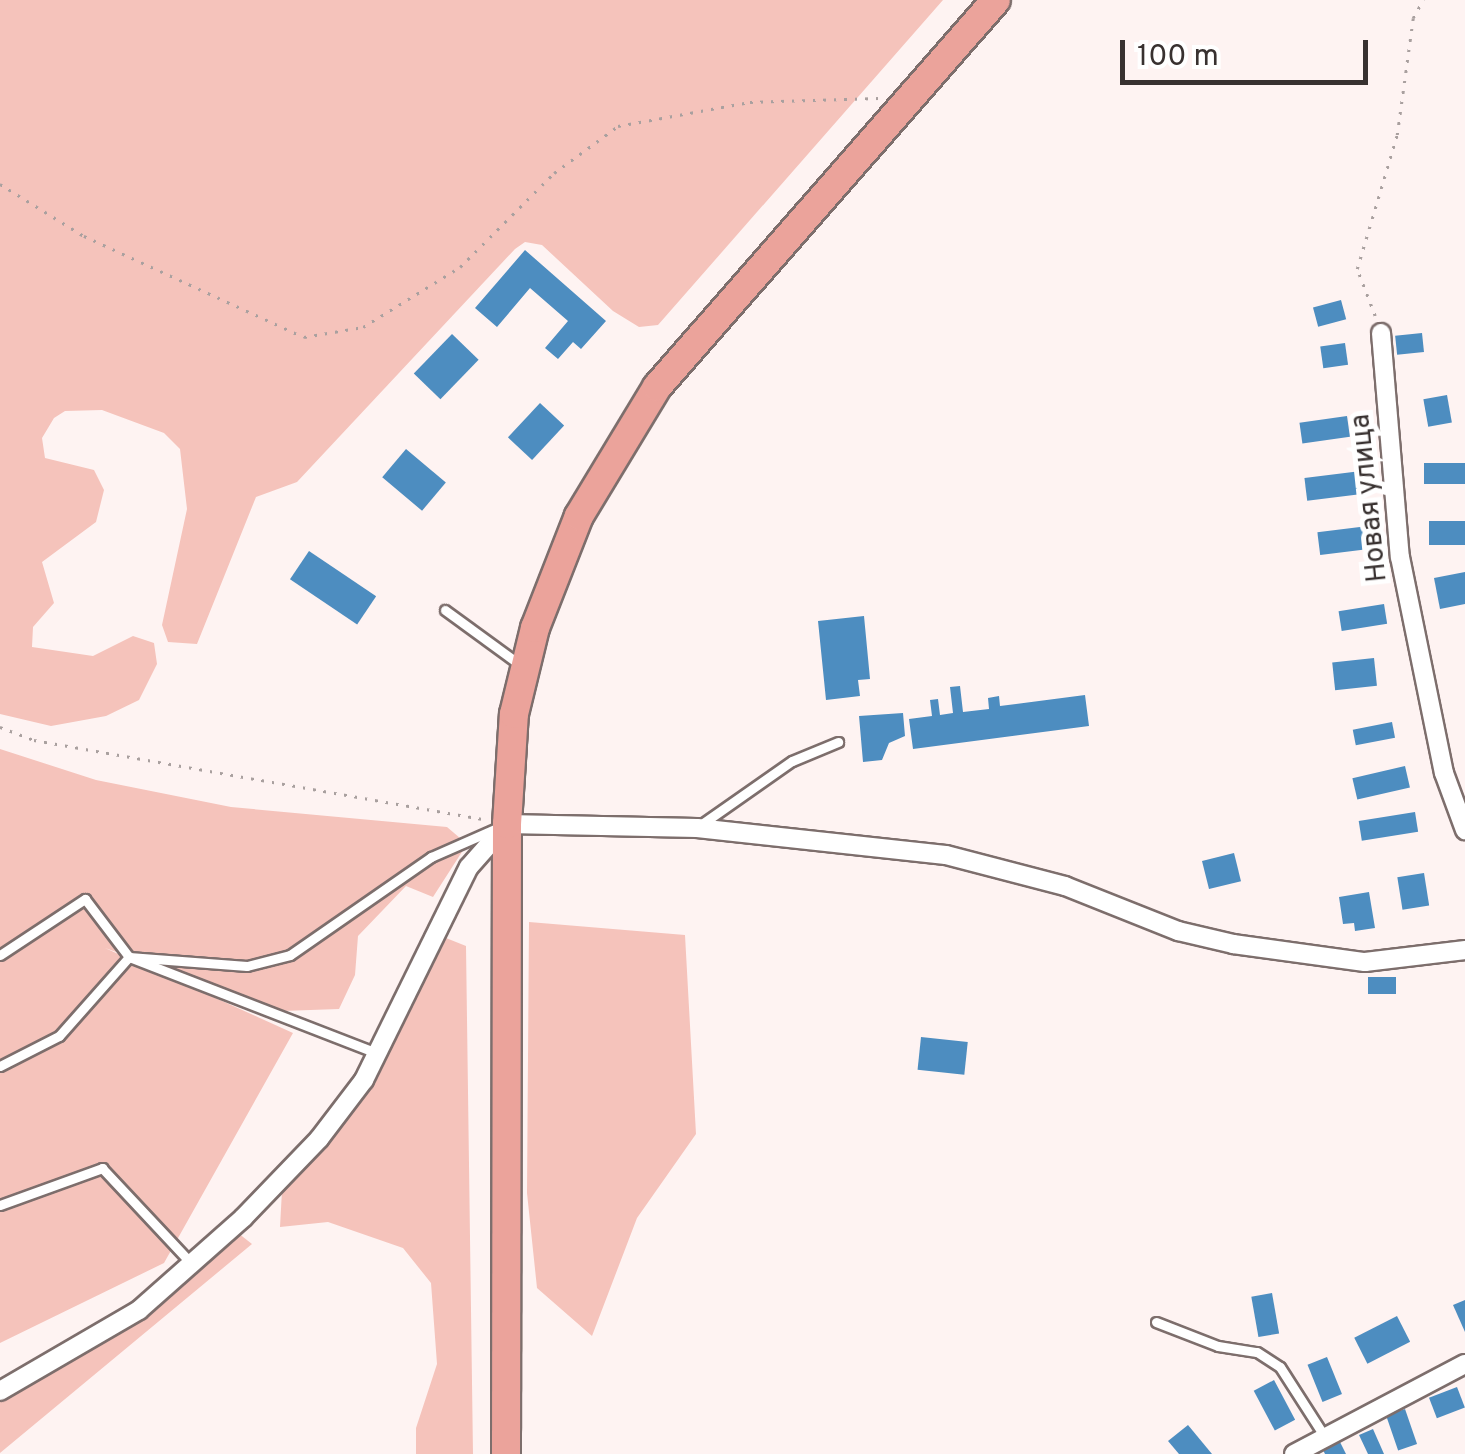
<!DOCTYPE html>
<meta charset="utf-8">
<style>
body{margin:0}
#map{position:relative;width:1465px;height:1454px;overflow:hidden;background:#fef3f2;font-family:Overpass,sans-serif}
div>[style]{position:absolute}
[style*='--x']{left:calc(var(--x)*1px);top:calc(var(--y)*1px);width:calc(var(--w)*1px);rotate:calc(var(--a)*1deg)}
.green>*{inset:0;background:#f5c3bb}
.building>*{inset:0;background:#4d8dc0;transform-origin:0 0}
.path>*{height:2.5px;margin-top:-1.25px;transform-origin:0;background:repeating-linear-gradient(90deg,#a9a09f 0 2.5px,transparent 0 10.5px)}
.roads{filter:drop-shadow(2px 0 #7d6e6c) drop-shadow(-2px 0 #7d6e6c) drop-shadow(0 2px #7d6e6c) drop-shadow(0 -2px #7d6e6c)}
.service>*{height:9px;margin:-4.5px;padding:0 4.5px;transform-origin:4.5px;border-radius:4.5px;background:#fff}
.minor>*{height:18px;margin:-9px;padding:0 9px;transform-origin:9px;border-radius:9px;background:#fff}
.primary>*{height:28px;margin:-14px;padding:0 14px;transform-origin:14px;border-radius:14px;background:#eba39b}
span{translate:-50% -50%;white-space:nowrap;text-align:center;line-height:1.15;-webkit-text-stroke:10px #fff;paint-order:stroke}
.street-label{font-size:28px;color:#383130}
.scale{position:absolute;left:1120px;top:40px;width:248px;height:45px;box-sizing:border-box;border:5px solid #383130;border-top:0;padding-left:12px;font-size:30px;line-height:35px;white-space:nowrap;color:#383130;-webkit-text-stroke:8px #fff;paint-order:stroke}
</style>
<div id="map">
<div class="green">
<div style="clip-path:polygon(0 0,943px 0,658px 325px,639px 327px,613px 311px,542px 245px,525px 242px,515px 249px,297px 482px,256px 497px,197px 644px,168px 642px,162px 625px,187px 509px,180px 449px,164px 433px,102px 410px,65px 411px,54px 418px,42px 438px,45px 458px,94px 470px,104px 490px,96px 522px,42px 562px,54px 603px,33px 627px,32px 647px,93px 656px,133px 636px,154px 643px,157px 664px,139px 700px,106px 716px,51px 726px,0 714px)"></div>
<div style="clip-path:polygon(0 749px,96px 780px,231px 807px,447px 827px,467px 844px,433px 897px,406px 886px,358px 936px,355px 975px,339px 1009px,282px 1011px,105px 948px,293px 1033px,164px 1263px,0 1343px)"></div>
<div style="clip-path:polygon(529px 922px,685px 935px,696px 1134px,637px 1218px,592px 1336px,537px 1288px,527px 1193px)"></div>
<div style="clip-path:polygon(446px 938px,466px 946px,473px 1454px,416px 1454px,416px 1428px,437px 1364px,431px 1283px,403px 1248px,328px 1222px,280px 1227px,283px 1172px,389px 1047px)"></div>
<div style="clip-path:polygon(238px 1233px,252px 1244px,0 1453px,0 1396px,144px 1318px)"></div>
</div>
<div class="building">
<div style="clip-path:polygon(525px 250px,606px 321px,581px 349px,573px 342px,558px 359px,545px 348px,568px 321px,530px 288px,497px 327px,475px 308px)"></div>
<div style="left:1341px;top:300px;width:20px;height:29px;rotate:75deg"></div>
<div style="left:1422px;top:333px;width:19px;height:27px;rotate:84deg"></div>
<div style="left:452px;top:334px;width:37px;height:55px;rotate:44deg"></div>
<div style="left:1345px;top:343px;width:22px;height:25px;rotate:82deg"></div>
<div style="left:1447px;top:395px;width:28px;height:24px;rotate:80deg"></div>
<div style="left:540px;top:403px;width:33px;height:47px;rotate:43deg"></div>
<div style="left:1347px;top:416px;width:21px;height:48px;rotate:82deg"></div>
<div style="left:406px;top:449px;width:52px;height:37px;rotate:40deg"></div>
<div style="left:1465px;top:463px;width:21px;height:41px;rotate:90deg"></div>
<div style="left:1361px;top:471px;width:23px;height:57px;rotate:83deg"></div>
<div style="left:1465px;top:521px;width:24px;height:36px;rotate:90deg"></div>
<div style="left:1368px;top:526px;width:23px;height:51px;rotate:83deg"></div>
<div style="left:309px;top:551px;width:81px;height:34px;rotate:34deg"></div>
<div style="clip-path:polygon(1465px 572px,1465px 604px,1440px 609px,1434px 578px)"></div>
<div style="left:1384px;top:604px;width:20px;height:46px;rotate:81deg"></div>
<div style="clip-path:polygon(864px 616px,870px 679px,858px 680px,860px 696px,826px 700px,818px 621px)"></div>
<div style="left:1374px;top:658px;width:28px;height:42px;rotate:84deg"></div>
<div style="clip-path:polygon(960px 686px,963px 712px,989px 709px,988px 698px,999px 696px,1000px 706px,1085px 695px,1089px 726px,913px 749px,909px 719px,932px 716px,930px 700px,938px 699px,940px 715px,953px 713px,950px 687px)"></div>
<div style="clip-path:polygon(903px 713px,905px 736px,889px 743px,882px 760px,863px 762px,859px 716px)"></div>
<div style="left:1392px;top:722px;width:16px;height:40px;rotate:79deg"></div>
<div style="left:1405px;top:766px;width:22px;height:54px;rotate:77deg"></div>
<div style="left:1415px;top:812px;width:20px;height:57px;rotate:81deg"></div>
<div style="left:1234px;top:853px;width:29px;height:33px;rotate:76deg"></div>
<div style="left:1424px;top:873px;width:33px;height:27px;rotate:81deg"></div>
<div style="clip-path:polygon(1369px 892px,1375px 928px,1355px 931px,1354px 923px,1343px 924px,1339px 897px)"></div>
<div style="left:1396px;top:977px;width:17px;height:28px;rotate:90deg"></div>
<div style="left:921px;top:1037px;width:47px;height:33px;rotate:6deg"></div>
<div style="left:1272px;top:1293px;width:41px;height:21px;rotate:80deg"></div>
<div style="clip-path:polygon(1465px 1300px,1465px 1332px,1453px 1305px)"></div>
<div style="left:1397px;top:1316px;width:29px;height:48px;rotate:63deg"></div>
<div style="left:1327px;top:1357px;width:40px;height:21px;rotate:68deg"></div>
<div style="left:1274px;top:1380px;width:45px;height:23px;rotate:62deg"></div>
<div style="left:1457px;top:1387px;width:22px;height:30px;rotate:69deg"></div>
<div style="left:1405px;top:1409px;width:37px;height:20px;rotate:71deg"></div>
<div style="clip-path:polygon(1188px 1425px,1212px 1454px,1179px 1454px,1168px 1441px)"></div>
<div style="clip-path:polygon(1373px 1429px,1384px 1454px,1368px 1454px,1359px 1435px)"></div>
<div style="clip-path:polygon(1340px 1442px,1346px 1454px,1325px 1454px,1323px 1450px)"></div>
</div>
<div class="path">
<div style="--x:0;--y:184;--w:99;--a:31.8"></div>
<div style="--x:84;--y:236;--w:242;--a:24.7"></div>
<div style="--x:304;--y:337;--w:60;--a:-9.6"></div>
<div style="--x:363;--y:327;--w:114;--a:-31.7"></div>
<div style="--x:460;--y:267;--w:133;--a:-45"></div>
<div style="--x:554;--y:173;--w:79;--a:-36.3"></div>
<div style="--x:618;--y:126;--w:134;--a:-10.3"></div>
<div style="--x:750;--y:102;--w:129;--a:-1.8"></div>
<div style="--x:1375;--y:316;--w:50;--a:-111"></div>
<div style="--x:1357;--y:269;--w:140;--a:-73.4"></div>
<div style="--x:1397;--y:135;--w:118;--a:-82.2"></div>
<div style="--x:1413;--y:18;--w:21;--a:-61"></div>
<div style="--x:0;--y:727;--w:36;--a:21"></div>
<div style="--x:34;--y:740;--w:454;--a:10"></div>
</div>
<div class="roads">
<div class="service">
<div style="--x:445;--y:610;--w:92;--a:36.1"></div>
<div style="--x:699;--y:826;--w:113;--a:-35"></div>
<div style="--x:792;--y:761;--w:50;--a:-22.4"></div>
<div style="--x:0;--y:955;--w:102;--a:-33.4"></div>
<div style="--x:85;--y:899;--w:73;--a:52.8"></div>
<div style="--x:129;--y:957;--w:266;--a:21.2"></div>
<div style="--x:0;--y:1066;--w:66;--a:-27"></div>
<div style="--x:59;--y:1036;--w:106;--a:-48.5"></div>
<div style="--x:129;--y:957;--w:118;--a:4.4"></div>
<div style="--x:247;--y:966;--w:44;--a:-14.3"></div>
<div style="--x:290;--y:955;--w:172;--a:-34.8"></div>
<div style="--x:431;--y:857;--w:70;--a:-23.6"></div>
<div style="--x:0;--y:1205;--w:109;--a:-19.9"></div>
<div style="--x:102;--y:1168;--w:129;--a:46.9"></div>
<div style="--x:1156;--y:1322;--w:66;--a:21.2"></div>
<div style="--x:1218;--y:1346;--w:39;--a:9"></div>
<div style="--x:1257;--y:1352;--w:27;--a:33"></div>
<div style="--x:1280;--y:1367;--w:80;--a:57.3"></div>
</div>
<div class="minor">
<div style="--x:1381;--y:333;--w:225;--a:85.2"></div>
<div style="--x:1400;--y:557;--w:220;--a:78.5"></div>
<div style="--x:1444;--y:773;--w:61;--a:69.8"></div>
<div style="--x:0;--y:1391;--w:161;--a:-30.2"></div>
<div style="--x:139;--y:1310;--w:139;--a:-41.5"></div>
<div style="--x:243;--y:1218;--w:110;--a:-46.1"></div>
<div style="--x:319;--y:1139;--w:74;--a:-52.7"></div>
<div style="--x:364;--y:1080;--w:237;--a:-63.8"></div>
<div style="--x:469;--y:867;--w:57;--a:-48.5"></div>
<div style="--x:507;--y:824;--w:190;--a:1.2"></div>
<div style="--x:697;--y:828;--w:250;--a:6.2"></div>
<div style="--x:946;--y:855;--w:123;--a:14.6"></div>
<div style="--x:1065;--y:886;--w:122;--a:21.7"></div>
<div style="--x:1178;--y:931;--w:57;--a:13.3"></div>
<div style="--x:1233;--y:944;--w:133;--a:7.8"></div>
<div style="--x:1365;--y:962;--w:101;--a:-6.8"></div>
<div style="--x:1294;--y:1454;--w:193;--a:-27.8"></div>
</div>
<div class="primary">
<div style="--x:506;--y:1454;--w:630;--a:-89.91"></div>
<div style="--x:507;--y:824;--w:110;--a:-86.4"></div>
<div style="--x:514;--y:714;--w:89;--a:-76.3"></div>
<div style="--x:535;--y:628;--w:120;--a:-68.6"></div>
<div style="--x:579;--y:516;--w:151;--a:-58.8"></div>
<div style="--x:657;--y:387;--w:514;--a:-48.78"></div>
</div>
</div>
<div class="street-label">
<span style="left:1370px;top:498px;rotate:-96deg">Новая улица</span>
</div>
<div class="scale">100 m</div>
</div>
